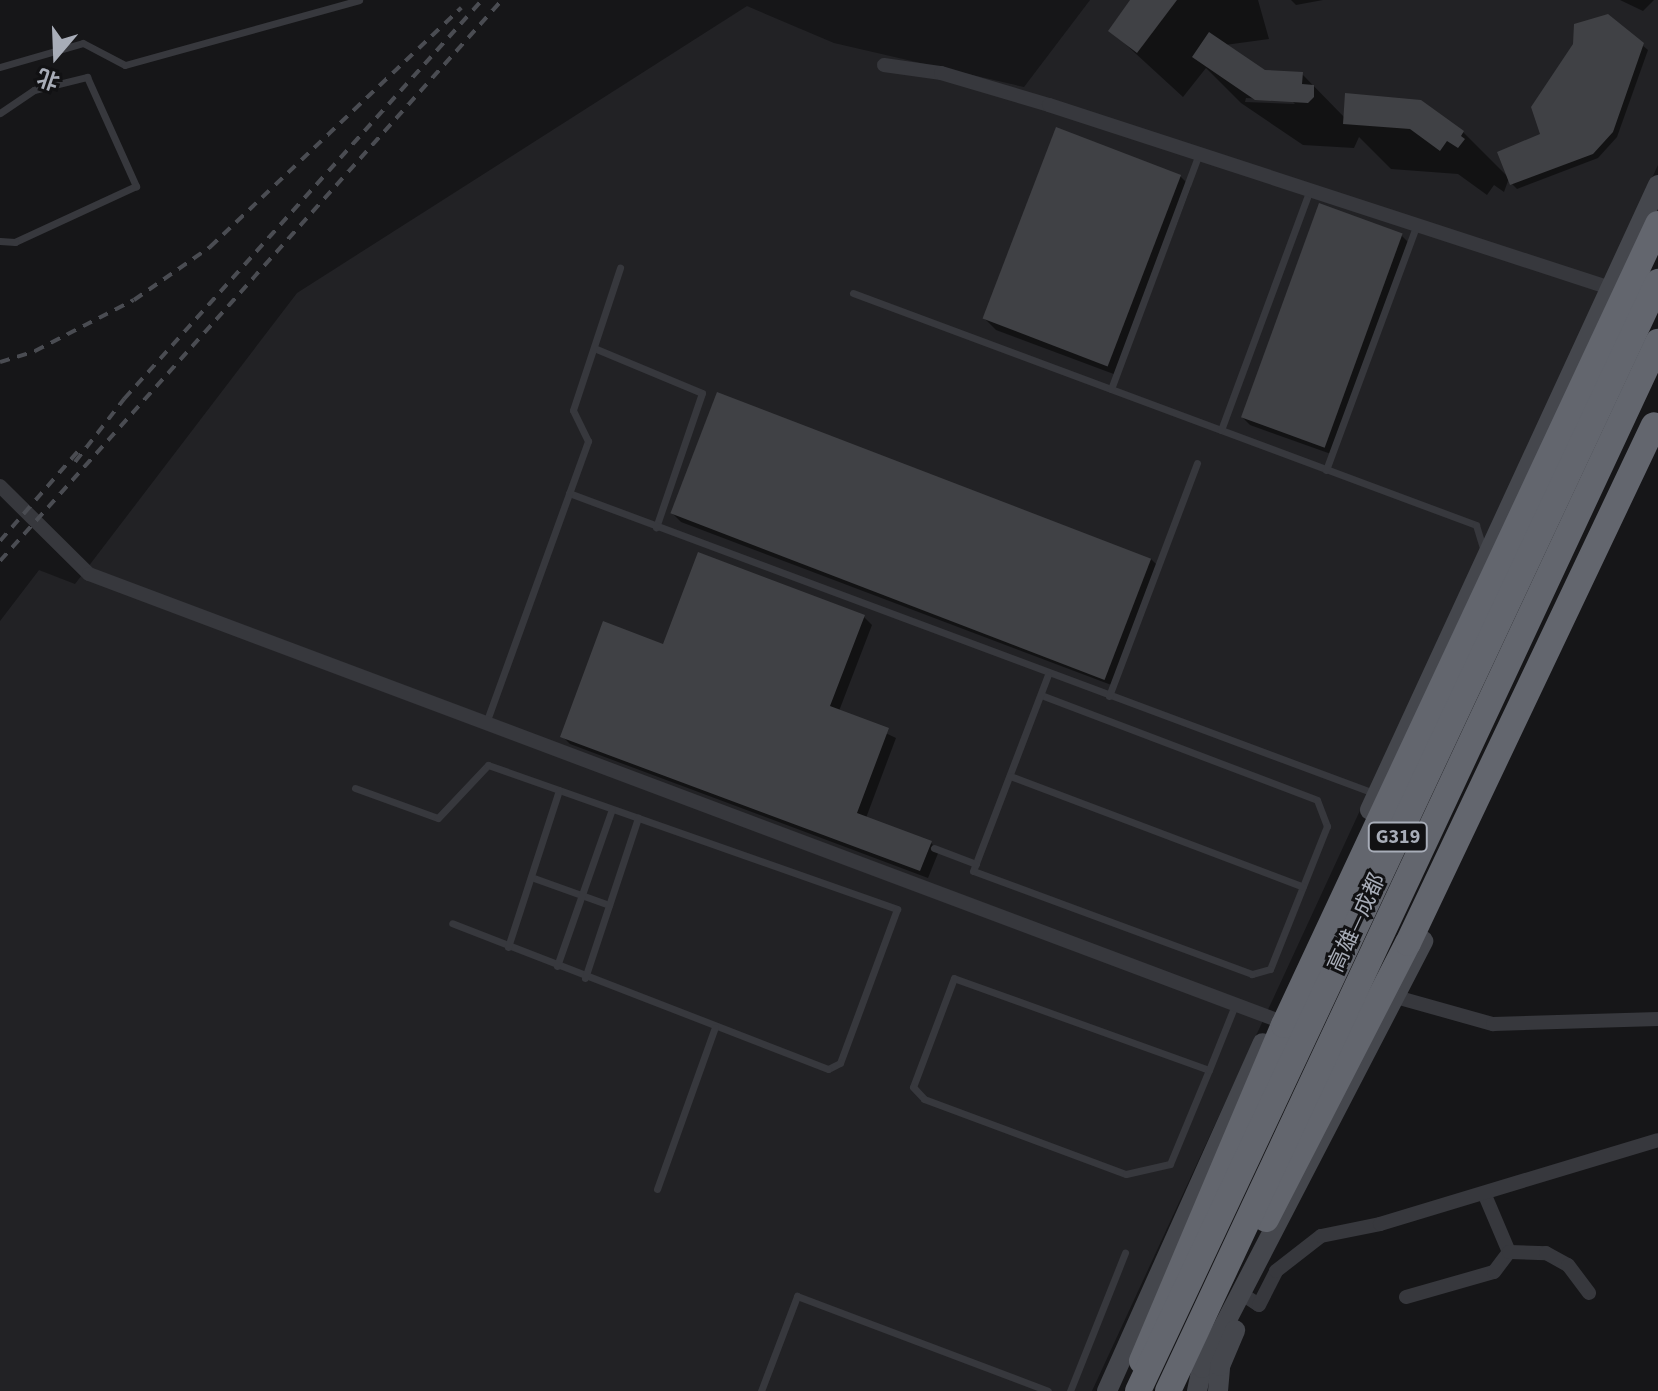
<!DOCTYPE html>
<meta charset="utf-8">
<style>
body{margin:0}
#map{position:relative;width:1658px;height:1391px;overflow:hidden;background:#161618;font-family:"Source Sans 3","Noto Sans SC",sans-serif}
div>[style]{position:absolute}
[style*='--x']{left:calc(var(--x)*1px);top:calc(var(--y)*1px);width:calc(var(--w)*1px);rotate:calc(var(--a)*1deg)}
.built>*{inset:0;background:#222225}
.shadow>*{inset:0;background:#0007}
.building>*{inset:0;background:#404145;transform-origin:0 0}
.lane>*{height:7px;margin:-3.5px;padding:0 3.5px;transform-origin:3.5px;border-radius:3.5px;background:#37383d}
.street>*{height:14px;margin:-7px;padding:0 7px;transform-origin:7px;border-radius:7px;background:#37383d}
.secondary>*{height:20px;margin:-10px;padding:0 10px;transform-origin:10px;border-radius:10px;background:#45474d}
.highway>*{height:26px;margin:-13px;padding:0 13px;transform-origin:13px;border-radius:13px;background:#63666e}
.rail>*{height:4px;margin-top:-2px;transform-origin:0;background:repeating-linear-gradient(90deg,#4a4c52 0 10px,transparent 0 18px)}
.highway-bridge>*{height:26px;margin:-13px;padding:0 13px;transform-origin:13px;border-radius:13px;background:#63666e}
span{translate:-50% -50%;white-space:nowrap;text-align:center;line-height:1.15;-webkit-text-stroke:6px #111113;paint-order:stroke}
.shield-label span{padding:2px 6px;background:#111113;border:2px solid;border-radius:6px;-webkit-text-stroke-width:0}
.shield-label{font-size:20px;color:#a8adb8;font-weight:700}
.street-label{font-size:22px;color:#a8adb8}
.north{position:absolute;left:16px;top:16px;width:80px;height:80px;-webkit-text-stroke:6px #111113;paint-order:stroke;rotate:199deg;font-size:22px;font-weight:700;line-height:32px;text-align:center;color:#a8adb8}
.north::after{content:'';display:block;margin:auto;width:28px;height:36px;background:#a8adb8;clip-path:polygon(50% 0,100% 100%,50% 72%,0 100%)}
</style>
<div id="map">
<div class="built">
<div style="clip-path:polygon(1090px 0,1658px 0,1658px 165px,1092px 1391px,0 1391px,0 621px,39px 570px,75px 584px,297px 293px,747px 6px,834px 43px,1024px 87px)"></div>
</div>
<div class="shadow">
<div style="clip-path:polygon(evenodd,1133px 0,1258px 0,1269px 39px,1225px 45px,1265px 72px,1302px 74px,1345px 118px,1463px 132px,1509px 178px,1504px 192px,1494px 185px,1487px 195px,1458px 174px,1391px 169px,1359px 137px,1354px 148px,1303px 145px,1241px 103px,1206px 68px,1183px 97px,1110px 30px,1133px 0,1246px 98px,1291px 100px,1295px 104px,1245px 102px,1246px 98px)"></div>
<div style="clip-path:polygon(1291px 0,1323px 0,1296px 5px)"></div>
<div style="clip-path:polygon(1620px 0,1654px 0,1643px 11px)"></div>
<div style="clip-path:polygon(1642px 45px,1648px 50px,1617px 137px,1598px 158px,1517px 189px,1512px 184px,1543px 136px)"></div>
<div style="clip-path:polygon(1180px 176px,1191px 187px,1119px 376px,996px 330px,985px 319px)"></div>
<div style="clip-path:polygon(1401px 235px,1409px 243px,1331px 454px,1250px 425px,1242px 417px)"></div>
<div style="clip-path:polygon(673px 514px,1151px 559px,1159px 567px,1114px 686px,681px 522px)"></div>
<div style="clip-path:polygon(864px 617px,872px 625px,839px 711px,896px 738px,866px 818px,931px 843px,939px 851px,928px 878px,570px 744px,562px 736px,664px 646px)"></div>
</div>
<div class="building">
<div style="clip-path:polygon(1130px 0,1177px 0,1137px 53px,1108px 31px)"></div>
<div style="clip-path:polygon(1608px 14px,1644px 43px,1613px 132px,1593px 154px,1510px 185px,1497px 152px,1540px 134px,1531px 107px,1573px 44px,1574px 24px)"></div>
<div style="clip-path:polygon(1209px 32px,1265px 70px,1303px 72px,1302px 84px,1314px 85px,1314px 97px,1308px 103px,1255px 100px,1192px 57px)"></div>
<div style="clip-path:polygon(1345px 93px,1421px 100px,1464px 131px,1461px 136px,1465px 139px,1458px 148px,1447px 141px,1440px 151px,1410px 129px,1343px 124px)"></div>
<div style="left:1056px;top:127px;width:134px;height:205px;rotate:21deg"></div>
<div style="left:1319px;top:203px;width:89px;height:228px;rotate:20deg"></div>
<div style="left:717px;top:392px;width:465px;height:130px;rotate:21deg"></div>
<div style="clip-path:polygon(698px 552px,865px 615px,830px 706px,889px 728px,857px 813px,932px 841px,920px 871px,560px 737px,603px 621px,663px 644px)"></div>
</div>
<div class="lane">
<div style="--x:0;--y:67;--w:86;--a:-16.1"></div>
<div style="--x:83;--y:43;--w:47;--a:27.6"></div>
<div style="--x:125;--y:65;--w:243;--a:-15.5"></div>
<div style="--x:0;--y:113;--w:41;--a:-34.1"></div>
<div style="--x:34;--y:90;--w:55;--a:-13.8"></div>
<div style="--x:87;--y:77;--w:120;--a:65.8"></div>
<div style="--x:136;--y:186;--w:133;--a:155.2"></div>
<div style="--x:15;--y:242;--w:15;--a:-176"></div>
<div style="--x:853;--y:293;--w:665;--a:20.42"></div>
<div style="--x:1476;--y:525;--w:28;--a:73"></div>
<div style="--x:594;--y:348;--w:117;--a:22.6"></div>
<div style="--x:702;--y:393;--w:142;--a:108.9"></div>
<div style="--x:1111;--y:389;--w:251;--a:-69.5"></div>
<div style="--x:1221;--y:430;--w:257;--a:-69.7"></div>
<div style="--x:1326;--y:470;--w:262;--a:-69.7"></div>
<div style="--x:569;--y:493;--w:861;--a:20.45"></div>
<div style="--x:1041;--y:695;--w:295;--a:20.8"></div>
<div style="--x:1317;--y:800;--w:28;--a:69"></div>
<div style="--x:1327;--y:826;--w:154;--a:111.7"></div>
<div style="--x:1270;--y:969;--w:19;--a:164"></div>
<div style="--x:1252;--y:974;--w:297;--a:-159.7"></div>
<div style="--x:973;--y:871;--w:210;--a:-69.1"></div>
<div style="--x:1109;--y:696;--w:249;--a:-69.3"></div>
<div style="--x:486;--y:723;--w:300;--a:-70.1"></div>
<div style="--x:588;--y:441;--w:34;--a:-116"></div>
<div style="--x:573;--y:410;--w:150;--a:-71.7"></div>
<div style="--x:1010;--y:776;--w:313;--a:20.7"></div>
<div style="--x:355;--y:788;--w:88;--a:19.9"></div>
<div style="--x:438;--y:818;--w:73;--a:-46.7"></div>
<div style="--x:488;--y:765;--w:434;--a:19.4"></div>
<div style="--x:897;--y:909;--w:164;--a:110.3"></div>
<div style="--x:840;--y:1063;--w:13;--a:153"></div>
<div style="--x:828;--y:1069;--w:403;--a:-158.8"></div>
<div style="--x:934;--y:848;--w:45;--a:20.9"></div>
<div style="--x:531;--y:877;--w:83;--a:19.7"></div>
<div style="--x:508;--y:947;--w:165;--a:-72"></div>
<div style="--x:557;--y:966;--w:166;--a:-70.7"></div>
<div style="--x:585;--y:978;--w:169;--a:-71.7"></div>
<div style="--x:1209;--y:1070;--w:271;--a:-160.2"></div>
<div style="--x:954;--y:978;--w:116;--a:110.6"></div>
<div style="--x:913;--y:1087;--w:16;--a:47"></div>
<div style="--x:924;--y:1099;--w:215;--a:20.4"></div>
<div style="--x:1126;--y:1174;--w:45;--a:-12.8"></div>
<div style="--x:1170;--y:1164;--w:102;--a:-67.5"></div>
<div style="--x:1209;--y:1070;--w:70;--a:-68.2"></div>
<div style="--x:657;--y:1189;--w:172;--a:-70.3"></div>
<div style="--x:761;--y:1391;--w:102;--a:-69.2"></div>
<div style="--x:797;--y:1296;--w:268;--a:20.7"></div>
<div style="--x:1070;--y:1391;--w:149;--a:-68.3"></div>
</div>
<div class="street">
<div style="--x:884;--y:65;--w:58;--a:8"></div>
<div style="--x:941;--y:73;--w:113;--a:16.5"></div>
<div style="--x:1049;--y:105;--w:587;--a:18.06"></div>
<div style="--x:0;--y:486;--w:125;--a:44.7"></div>
<div style="--x:89;--y:574;--w:1266;--a:20.58"></div>
<div style="--x:1396;--y:997;--w:101;--a:15.6"></div>
<div style="--x:1493;--y:1024;--w:165;--a:-1.7"></div>
<div style="--x:1484;--y:1193;--w:64;--a:67"></div>
<div style="--x:1242;--y:1294;--w:20;--a:33"></div>
<div style="--x:1259;--y:1305;--w:38;--a:-63"></div>
<div style="--x:1276;--y:1271;--w:57;--a:-37.9"></div>
<div style="--x:1321;--y:1236;--w:60;--a:-11.5"></div>
<div style="--x:1380;--y:1224;--w:290;--a:-16.8"></div>
<div style="--x:1406;--y:1297;--w:91;--a:-15.9"></div>
<div style="--x:1494;--y:1272;--w:25;--a:-53"></div>
<div style="--x:1509;--y:1252;--w:37;--a:2"></div>
<div style="--x:1546;--y:1253;--w:25;--a:29"></div>
<div style="--x:1568;--y:1265;--w:35;--a:53"></div>
</div>
<div class="secondary">
<div style="--x:1370;--y:810;--w:688;--a:-65.26"></div>
<div style="--x:1107;--y:1391;--w:381;--a:-65.9"></div>
<div style="--x:1197;--y:1391;--w:24;--a:-78"></div>
<div style="--x:1202;--y:1368;--w:481;--a:-62.6"></div>
<div style="--x:1218;--y:1391;--w:25;--a:-85"></div>
<div style="--x:1220;--y:1366;--w:39;--a:-67"></div>
</div>
<div class="highway">
<div style="--x:1266;--y:1219;--w:310;--a:-62.8"></div>
<div style="--x:1408;--y:943;--w:573;--a:-64.6"></div>
<div style="--x:1142;--y:1361;--w:365;--a:-67.1"></div>
<div style="--x:1284;--y:1025;--w:884;--a:-64.97"></div>
<div style="--x:1168;--y:1391;--w:1158;--a:-64.96"></div>
</div>
<div class="rail">
<div style="--x:0;--y:362;--w:37;--a:-17"></div>
<div style="--x:35;--y:351;--w:111;--a:-27.3"></div>
<div style="--x:134;--y:300;--w:93;--a:-34.9"></div>
<div style="--x:210;--y:247;--w:347;--a:-43.6"></div>
<div style="--x:75;--y:462;--w:80;--a:-52.1"></div>
<div style="--x:124;--y:399;--w:536;--a:-48.1"></div>
<div style="--x:0;--y:541;--w:121;--a:-49"></div>
<div style="--x:0;--y:561;--w:753;--a:-48.18"></div>
</div>
<div class="highway-bridge">
<div style="--x:1138;--y:1391;--w:1225;--a:-64.88"></div>
</div>
<div class="shield-label">
<span style="left:1398px;top:837px">G319</span>
</div>
<div class="street-label">
<span style="left:1357px;top:923px;rotate:-65deg">高雄—成都</span>
</div>
<div class="north">北</div>
</div>
